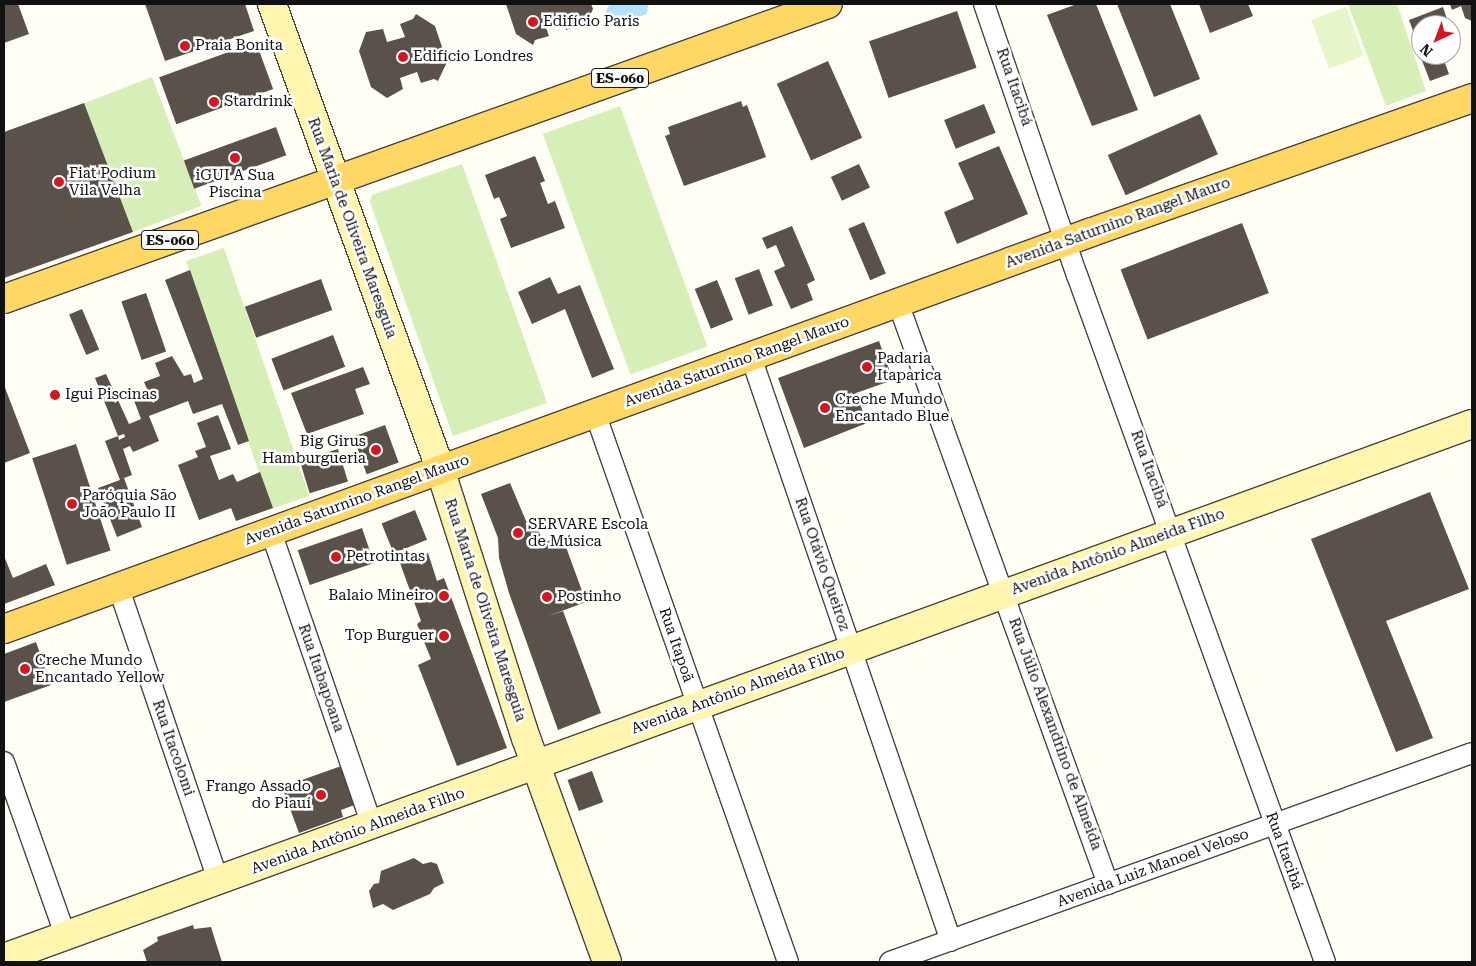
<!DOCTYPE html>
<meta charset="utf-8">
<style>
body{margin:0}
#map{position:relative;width:1476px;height:966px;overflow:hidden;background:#fffdf4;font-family:"Roboto Serif",serif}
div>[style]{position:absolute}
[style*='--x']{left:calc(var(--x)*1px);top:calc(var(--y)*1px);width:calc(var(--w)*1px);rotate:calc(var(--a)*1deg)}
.green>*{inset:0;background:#d6efb8;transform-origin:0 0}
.pitch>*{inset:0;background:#e7f5cb;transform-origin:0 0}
.water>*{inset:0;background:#b2e2fd}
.building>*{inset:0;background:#5b514b;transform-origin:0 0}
.roads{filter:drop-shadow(1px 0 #444) drop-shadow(-1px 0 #444) drop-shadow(0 1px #444) drop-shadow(0 -1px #444)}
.street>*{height:20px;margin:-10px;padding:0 10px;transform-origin:10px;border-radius:10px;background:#fff}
.secondary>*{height:28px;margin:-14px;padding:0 14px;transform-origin:14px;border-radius:14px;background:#fff5af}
.primary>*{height:28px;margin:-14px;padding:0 14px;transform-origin:14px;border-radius:14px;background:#ffd764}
.dots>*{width:14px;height:14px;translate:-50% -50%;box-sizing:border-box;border:2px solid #fff;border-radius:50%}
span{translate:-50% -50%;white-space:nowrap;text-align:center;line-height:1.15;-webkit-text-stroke:5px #fff;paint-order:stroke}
.shield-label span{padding:1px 4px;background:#fff;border:1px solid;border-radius:4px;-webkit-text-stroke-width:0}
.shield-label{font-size:14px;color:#111;font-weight:700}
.poi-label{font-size:15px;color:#111}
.left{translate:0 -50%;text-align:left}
.right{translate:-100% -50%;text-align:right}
.street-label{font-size:15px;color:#111}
.frame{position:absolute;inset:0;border:5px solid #111;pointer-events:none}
.north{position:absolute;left:1411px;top:15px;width:50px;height:50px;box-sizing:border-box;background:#fff;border:1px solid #a0a0a0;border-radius:50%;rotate:223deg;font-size:14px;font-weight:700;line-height:20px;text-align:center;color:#111}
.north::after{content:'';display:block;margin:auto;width:18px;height:22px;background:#d31722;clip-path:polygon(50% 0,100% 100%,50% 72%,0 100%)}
</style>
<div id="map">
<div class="green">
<div style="clip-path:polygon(1348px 4px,1397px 4px,1426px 91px,1386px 106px)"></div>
<div style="left:152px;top:77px;width:138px;height:73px;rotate:69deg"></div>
<div style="left:620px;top:106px;width:256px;height:82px;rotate:70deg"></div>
<div style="clip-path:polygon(462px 164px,547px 403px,453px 436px,370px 202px,372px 195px)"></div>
<div style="left:224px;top:248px;width:262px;height:40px;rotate:71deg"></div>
</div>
<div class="pitch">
<div style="left:1346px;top:7px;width:52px;height:37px;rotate:70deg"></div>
</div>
<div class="water">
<div style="clip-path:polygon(610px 4px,648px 4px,647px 14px,614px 26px,605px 13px)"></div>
</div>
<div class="building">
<div style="clip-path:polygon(4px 4px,18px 4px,29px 34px,4px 43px)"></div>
<div style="clip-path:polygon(145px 4px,245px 4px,254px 31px,165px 61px)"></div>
<div style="clip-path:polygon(506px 4px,591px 4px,593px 9px,584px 28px,580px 25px,566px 30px,562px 19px,545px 25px,549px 36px,535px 40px,533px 45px,516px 34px)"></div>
<div style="clip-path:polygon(1077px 4px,1096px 4px,1138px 110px,1092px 126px,1047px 15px)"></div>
<div style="clip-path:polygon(1117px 4px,1170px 4px,1200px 79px,1154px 97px)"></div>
<div style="clip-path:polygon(1199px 4px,1248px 4px,1253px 16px,1210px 33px)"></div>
<div style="clip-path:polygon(1450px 4px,1472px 4px,1472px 21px,1465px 18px,1461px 6px,1452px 10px)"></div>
<div style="clip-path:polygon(1443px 7px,1449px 25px,1421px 25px,1421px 43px,1418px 44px,1409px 20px)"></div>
<div style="left:957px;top:11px;width:60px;height:93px;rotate:71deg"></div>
<div style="clip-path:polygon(416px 14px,435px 26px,447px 62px,438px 81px,434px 79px,421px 83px,417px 72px,400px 78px,403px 89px,387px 98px,371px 87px,359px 51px,366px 32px,383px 29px,387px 42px,405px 37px,400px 24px,413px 19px)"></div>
<div style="left:256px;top:42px;width:50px;height:103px;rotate:70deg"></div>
<div style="clip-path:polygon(1421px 52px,1421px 55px,1449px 55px,1443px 58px,1449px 74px,1430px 81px,1419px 53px)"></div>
<div style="left:828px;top:61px;width:84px;height:56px;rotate:66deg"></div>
<div style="clip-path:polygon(741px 101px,743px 107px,747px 105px,766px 157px,684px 186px,665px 136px,670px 134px,668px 127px)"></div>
<div style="clip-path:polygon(84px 103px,133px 232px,4px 278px,4px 132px)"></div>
<div style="left:984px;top:104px;width:31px;height:43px;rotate:68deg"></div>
<div style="left:1200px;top:114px;width:44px;height:101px;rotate:66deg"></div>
<div style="left:276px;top:127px;width:30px;height:98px;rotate:70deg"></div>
<div style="clip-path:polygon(999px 146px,1028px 214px,957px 244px,944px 212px,974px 199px,958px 163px)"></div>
<div style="clip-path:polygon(535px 156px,545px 181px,540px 183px,548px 204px,555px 201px,565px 228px,511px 248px,500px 219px,507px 216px,499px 197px,494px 199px,485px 175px)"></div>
<div style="left:859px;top:164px;width:26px;height:31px;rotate:65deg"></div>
<div style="left:864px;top:222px;width:56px;height:17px;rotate:67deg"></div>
<div style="left:1242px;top:223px;width:75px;height:130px;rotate:69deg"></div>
<div style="clip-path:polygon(792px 226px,815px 280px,807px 284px,813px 300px,791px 309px,774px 271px,785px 266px,776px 245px,767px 249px,762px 238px)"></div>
<div style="left:759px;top:269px;width:39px;height:26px;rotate:69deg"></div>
<div style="clip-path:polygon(190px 270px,249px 441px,238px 445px,222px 404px,193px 414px,188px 401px,149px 416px,159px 441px,133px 452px,130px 446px,123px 449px,132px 475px,124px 478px,142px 527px,117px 537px,98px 488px,120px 480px,105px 441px,118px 436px,119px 440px,125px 437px,124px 434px,118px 436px,95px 378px,106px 374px,129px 424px,141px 419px,132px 395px,147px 389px,144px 382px,160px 376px,155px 363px,172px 356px,184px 376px,191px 374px,194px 383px,203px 379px,165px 280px)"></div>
<div style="clip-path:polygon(550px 277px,558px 294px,580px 285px,614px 369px,592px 378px,565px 309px,532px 324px,518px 292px)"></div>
<div style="left:321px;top:279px;width:33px;height:81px;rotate:70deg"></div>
<div style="left:717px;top:280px;width:43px;height:24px;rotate:68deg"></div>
<div style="left:146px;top:293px;width:62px;height:26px;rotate:71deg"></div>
<div style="left:82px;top:309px;width:44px;height:14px;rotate:67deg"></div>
<div style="left:333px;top:335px;width:34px;height:66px;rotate:69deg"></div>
<div style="clip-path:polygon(879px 341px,893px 380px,856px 393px,867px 423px,804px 448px,778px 378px)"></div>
<div style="clip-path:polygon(363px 367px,370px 384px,355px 389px,364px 414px,307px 434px,291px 393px)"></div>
<div style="clip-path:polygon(4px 385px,30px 453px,4px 463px)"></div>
<div style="clip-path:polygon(218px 415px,231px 449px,210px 456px,219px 480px,233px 474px,237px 482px,260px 472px,273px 508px,236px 521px,231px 508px,199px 520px,178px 465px,198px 457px,195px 451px,206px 447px,197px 423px)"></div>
<div style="left:385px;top:425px;width:40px;height:34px;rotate:70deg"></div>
<div style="left:76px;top:444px;width:112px;height:46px;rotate:72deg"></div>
<div style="left:338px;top:449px;width:34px;height:40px;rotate:73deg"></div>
<div style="clip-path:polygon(510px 483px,529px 528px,536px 525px,543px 542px,562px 536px,586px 602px,548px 616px,563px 611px,601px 713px,558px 730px,509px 593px,499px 558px,498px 538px,481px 494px)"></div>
<div style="clip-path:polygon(1430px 492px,1469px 589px,1386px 621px,1433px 738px,1396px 752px,1311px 539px)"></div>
<div style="left:415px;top:510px;width:32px;height:36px;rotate:68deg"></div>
<div style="left:362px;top:528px;width:37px;height:68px;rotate:71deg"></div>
<div style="clip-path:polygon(428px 553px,437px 581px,444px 578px,507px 748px,457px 766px,418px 665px,431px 659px,417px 624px,421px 621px,400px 563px)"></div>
<div style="clip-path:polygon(4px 556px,13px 578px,46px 564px,55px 585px,4px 604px)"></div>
<div style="clip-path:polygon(36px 642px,51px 685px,4px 702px,4px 654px)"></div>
<div style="clip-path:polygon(347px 764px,360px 803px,341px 810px,343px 817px,299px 833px,282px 787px)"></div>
<div style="left:592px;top:771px;width:33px;height:26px;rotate:70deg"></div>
<div style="clip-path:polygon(414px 858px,423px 864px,431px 862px,437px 864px,444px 883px,434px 888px,430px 894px,393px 910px,383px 904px,373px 908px,369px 891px,374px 884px,379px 883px,381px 871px)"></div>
<div style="clip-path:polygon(193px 925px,194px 929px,211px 927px,222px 962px,147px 962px,143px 950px,158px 941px,157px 937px)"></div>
</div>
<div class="roads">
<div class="street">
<div style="--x:984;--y:4;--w:287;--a:71.1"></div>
<div style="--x:1077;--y:275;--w:730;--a:70.15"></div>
<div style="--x:898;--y:303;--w:618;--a:70.13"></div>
<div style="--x:751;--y:357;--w:617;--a:71.1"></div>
<div style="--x:595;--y:413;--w:582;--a:70.63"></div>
<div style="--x:271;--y:532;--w:310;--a:71"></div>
<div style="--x:118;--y:586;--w:313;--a:71.2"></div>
<div style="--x:4;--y:762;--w:182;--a:70.5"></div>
<div style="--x:890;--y:962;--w:618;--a:-19.75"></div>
</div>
<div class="secondary">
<div style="--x:272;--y:4;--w:494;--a:70.1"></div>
<div style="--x:440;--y:469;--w:282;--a:72.3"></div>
<div style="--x:526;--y:738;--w:238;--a:70.1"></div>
<div style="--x:4;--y:958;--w:1562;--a:-19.99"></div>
</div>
<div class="primary">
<div style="--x:4;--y:299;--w:875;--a:-19.7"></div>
<div style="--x:4;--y:629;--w:1158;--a:-20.05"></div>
<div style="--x:1092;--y:232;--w:403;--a:-19.4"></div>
</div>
</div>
<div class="dots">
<div style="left:533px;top:22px;background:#d31722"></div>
<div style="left:185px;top:46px;background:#d31722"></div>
<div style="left:403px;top:57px;background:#d31722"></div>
<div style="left:214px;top:102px;background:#d31722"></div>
<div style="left:235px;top:158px;background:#d31722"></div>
<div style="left:59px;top:182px;background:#d31722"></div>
<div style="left:867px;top:367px;background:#d31722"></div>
<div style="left:55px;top:395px;background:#d31722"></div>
<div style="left:825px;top:408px;background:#d31722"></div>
<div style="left:376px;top:450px;background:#d31722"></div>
<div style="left:72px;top:504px;background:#d31722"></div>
<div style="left:518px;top:533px;background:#d31722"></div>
<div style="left:336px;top:557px;background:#d31722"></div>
<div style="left:444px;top:596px;background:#d31722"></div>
<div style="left:547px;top:597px;background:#d31722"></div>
<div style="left:444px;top:636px;background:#d31722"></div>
<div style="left:25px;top:669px;background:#d31722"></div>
<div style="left:321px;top:795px;background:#d31722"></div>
</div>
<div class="shield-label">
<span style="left:620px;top:78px">ES-060</span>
<span style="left:170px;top:240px">ES-060</span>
</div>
<div class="poi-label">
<span class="left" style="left:543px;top:22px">Edifício Paris</span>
<span class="left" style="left:195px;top:46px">Praia Bonita</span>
<span class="left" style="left:413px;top:57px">Edifício Londres</span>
<span class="left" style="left:224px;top:102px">Stardrink</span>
<span class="left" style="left:69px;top:182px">Fiat Podium<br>Vila Velha</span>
<span style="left:235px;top:184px">iGUI A Sua<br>Piscina</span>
<span class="left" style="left:877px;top:367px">Padaria<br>Itaparica</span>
<span class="left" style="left:65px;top:395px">Igui Piscinas</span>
<span class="left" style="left:835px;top:408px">Creche Mundo<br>Encantado Blue</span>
<span class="right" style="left:366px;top:450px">Big Girus<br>Hamburgueria</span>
<span class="left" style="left:82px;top:504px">Paróquia São<br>João Paulo II</span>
<span class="left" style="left:528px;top:533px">SERVARE Escola<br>de Música</span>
<span class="left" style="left:346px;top:557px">Petrotintas</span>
<span class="right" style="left:434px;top:596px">Balaio Mineiro</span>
<span class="left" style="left:557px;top:597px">Postinho</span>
<span class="right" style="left:434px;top:636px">Top Burguer</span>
<span class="left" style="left:35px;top:669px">Creche Mundo<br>Encantado Yellow</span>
<span class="right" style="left:311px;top:795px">Frango Assado<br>do Piauí</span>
</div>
<div class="street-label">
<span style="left:1014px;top:87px;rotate:71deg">Rua Itacibá</span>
<span style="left:1118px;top:223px;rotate:-20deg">Avenida Saturnino Rangel Mauro</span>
<span style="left:352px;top:228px;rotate:70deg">Rua Maria de Oliveira Maresguia</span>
<span style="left:737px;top:362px;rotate:-20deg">Avenida Saturnino Rangel Mauro</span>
<span style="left:1149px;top:469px;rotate:70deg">Rua Itacibá</span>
<span style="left:357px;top:500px;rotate:-20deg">Avenida Saturnino Rangel Mauro</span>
<span style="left:1118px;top:552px;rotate:-20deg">Avenida Antônio Almeida Filho</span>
<span style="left:822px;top:564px;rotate:71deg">Rua Otávio Queiroz</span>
<span style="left:485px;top:610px;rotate:72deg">Rua Maria de Oliveira Maresguia</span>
<span style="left:676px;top:645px;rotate:71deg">Rua Itapoã</span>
<span style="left:321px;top:678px;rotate:71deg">Rua Itabapoana</span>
<span style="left:738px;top:691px;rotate:-20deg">Avenida Antônio Almeida Filho</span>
<span style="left:1055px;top:734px;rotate:70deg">Rua Júlio Alexandrino de Almeida</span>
<span style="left:173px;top:748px;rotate:71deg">Rua Itacolomi</span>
<span style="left:358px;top:831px;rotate:-20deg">Avenida Antônio Almeida Filho</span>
<span style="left:1284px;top:851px;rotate:70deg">Rua Itacibá</span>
<span style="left:1153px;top:868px;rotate:-20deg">Avenida Luiz Manoel Veloso</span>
</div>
<div class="frame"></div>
<div class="north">N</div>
</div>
